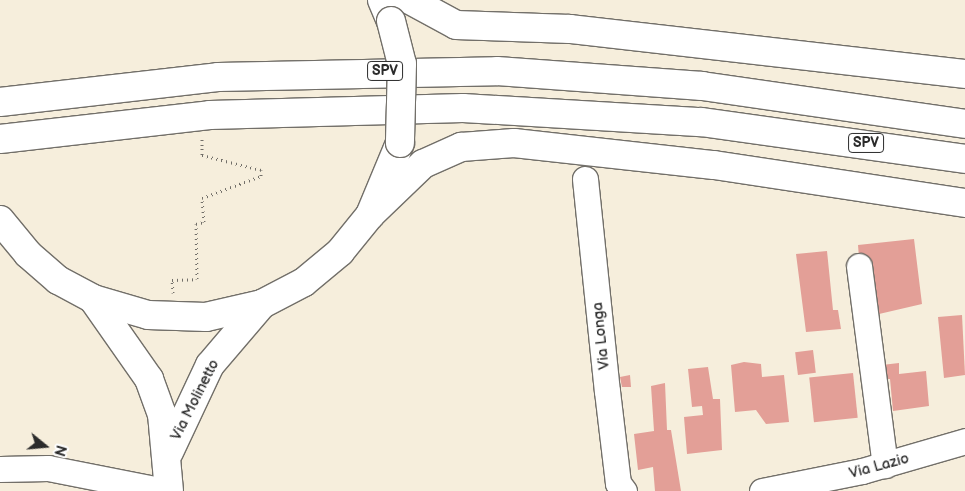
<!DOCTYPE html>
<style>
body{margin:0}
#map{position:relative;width:965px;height:491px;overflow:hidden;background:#f6eedc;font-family:"Balsamiq Sans",sans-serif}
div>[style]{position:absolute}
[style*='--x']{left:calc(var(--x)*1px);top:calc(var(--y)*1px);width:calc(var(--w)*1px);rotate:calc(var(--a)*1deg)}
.building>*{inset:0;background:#e39f97;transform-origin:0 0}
.path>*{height:3px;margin-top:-1.5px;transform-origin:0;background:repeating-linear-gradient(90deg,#726f69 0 1px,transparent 0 5px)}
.roads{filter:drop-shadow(1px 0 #726f69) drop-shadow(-1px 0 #726f69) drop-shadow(0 1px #726f69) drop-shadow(0 -1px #726f69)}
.minor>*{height:25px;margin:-12.5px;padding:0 12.5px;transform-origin:12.5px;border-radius:12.5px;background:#fff}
.major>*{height:28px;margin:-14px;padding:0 14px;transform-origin:14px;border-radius:14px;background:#fff}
.highway>*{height:28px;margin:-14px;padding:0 14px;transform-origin:14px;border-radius:14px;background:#fff}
.bridges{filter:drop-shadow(1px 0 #726f69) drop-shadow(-1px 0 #726f69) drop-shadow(0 1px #726f69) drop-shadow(0 -1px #726f69)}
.major-bridge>*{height:28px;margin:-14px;padding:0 14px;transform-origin:14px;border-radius:14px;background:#fff}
span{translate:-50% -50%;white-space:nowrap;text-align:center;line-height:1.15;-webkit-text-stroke:5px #fff;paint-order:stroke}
.shield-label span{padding:1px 4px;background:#fff;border:1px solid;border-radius:4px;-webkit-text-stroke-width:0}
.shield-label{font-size:14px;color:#2b2b2b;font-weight:700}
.street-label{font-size:15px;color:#2b2b2b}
.north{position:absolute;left:20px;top:421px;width:50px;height:50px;-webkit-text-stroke:4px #fff;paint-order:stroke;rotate:107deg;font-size:14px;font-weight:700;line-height:20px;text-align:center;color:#2b2b2b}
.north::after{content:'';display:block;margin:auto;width:18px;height:22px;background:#2b2b2b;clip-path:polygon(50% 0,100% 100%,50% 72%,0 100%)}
</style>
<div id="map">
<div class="building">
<div style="clip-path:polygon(914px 239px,922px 304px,879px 314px,875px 288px,860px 270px,858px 245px)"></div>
<div style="clip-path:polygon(827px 251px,833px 310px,838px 310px,841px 329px,806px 332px,796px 254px)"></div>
<div style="clip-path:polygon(962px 315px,965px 375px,944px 378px,938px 317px)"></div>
<div style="left:813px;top:350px;width:23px;height:18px;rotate:83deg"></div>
<div style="clip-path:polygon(744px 362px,761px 364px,762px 377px,784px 375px,789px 422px,766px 424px,756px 410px,735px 412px,731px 365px)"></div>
<div style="clip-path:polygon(899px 363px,899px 374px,926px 371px,929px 406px,893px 411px,890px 379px,875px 380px,873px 366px)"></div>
<div style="clip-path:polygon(708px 367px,713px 399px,720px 399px,722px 450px,687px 454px,684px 417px,703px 415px,702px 406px,692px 407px,688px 369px)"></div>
<div style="left:853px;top:373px;width:45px;height:44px;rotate:84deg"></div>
<div style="clip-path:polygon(630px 375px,631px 387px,622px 387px,620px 377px)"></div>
<div style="clip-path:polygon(665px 383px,667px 430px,671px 430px,681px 491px,655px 491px,653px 467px,638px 470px,634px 434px,654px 431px,651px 386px)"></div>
</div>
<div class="path">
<div style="--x:173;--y:293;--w:13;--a:-94"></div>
<div style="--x:172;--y:280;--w:25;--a:-2"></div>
<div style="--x:197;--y:279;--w:55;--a:-91"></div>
<div style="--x:196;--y:224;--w:8;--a:-14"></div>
<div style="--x:204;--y:222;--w:24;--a:-95"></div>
<div style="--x:202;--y:198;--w:63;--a:-20.4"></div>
<div style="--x:261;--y:176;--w:6;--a:-90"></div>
<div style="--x:261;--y:170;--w:61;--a:-165.7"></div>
<div style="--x:202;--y:155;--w:17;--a:-90"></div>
</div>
<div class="roads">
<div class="minor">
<div style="--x:585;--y:179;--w:213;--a:84.1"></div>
<div style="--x:607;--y:391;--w:93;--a:83.2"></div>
<div style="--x:618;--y:483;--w:10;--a:53"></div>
<div style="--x:859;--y:266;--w:201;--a:82.6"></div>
<div style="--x:0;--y:469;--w:48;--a:-1.2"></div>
<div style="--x:48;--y:468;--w:119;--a:11.1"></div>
<div style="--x:762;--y:491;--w:102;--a:-11.3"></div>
<div style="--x:862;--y:471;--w:107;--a:-16.2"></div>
</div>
<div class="major">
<div style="--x:382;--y:0;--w:23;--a:67"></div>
<div style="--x:410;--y:0;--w:52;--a:28.5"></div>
<div style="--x:456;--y:25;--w:114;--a:2"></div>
<div style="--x:570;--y:29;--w:398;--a:6.5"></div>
<div style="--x:370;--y:215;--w:74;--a:-43.9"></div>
<div style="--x:423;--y:164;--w:42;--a:-24.1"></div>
<div style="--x:461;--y:147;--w:53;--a:-4.3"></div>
<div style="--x:514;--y:143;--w:201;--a:6.3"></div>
<div style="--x:714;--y:165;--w:254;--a:8.6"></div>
<div style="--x:0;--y:220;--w:44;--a:50.5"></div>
<div style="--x:28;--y:254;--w:40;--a:41"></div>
<div style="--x:58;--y:280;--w:40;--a:28"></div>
<div style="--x:93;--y:299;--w:57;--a:16.2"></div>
<div style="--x:148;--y:315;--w:58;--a:2"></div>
<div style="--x:206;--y:317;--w:57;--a:-13.1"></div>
<div style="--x:262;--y:304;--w:47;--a:-27.6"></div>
<div style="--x:304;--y:282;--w:47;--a:-39.8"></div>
<div style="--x:340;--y:252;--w:48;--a:-51"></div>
<div style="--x:370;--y:215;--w:78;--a:-67.4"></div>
<div style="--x:93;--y:299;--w:98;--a:55"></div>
<div style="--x:149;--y:379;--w:37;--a:70"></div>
<div style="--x:162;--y:414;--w:77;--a:84.8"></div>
<div style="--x:169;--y:452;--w:96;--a:-64.8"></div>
<div style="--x:210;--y:365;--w:80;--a:-49.6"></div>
</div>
<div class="highway">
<div style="--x:0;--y:102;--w:219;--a:-6.5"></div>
<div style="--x:218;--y:77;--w:279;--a:-1.2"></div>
<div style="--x:497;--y:71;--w:206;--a:4.2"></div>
<div style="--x:702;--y:86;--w:266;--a:8.2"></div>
<div style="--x:0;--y:139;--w:211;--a:-6.5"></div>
<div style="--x:210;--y:115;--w:253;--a:-1.6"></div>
<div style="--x:463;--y:108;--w:239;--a:3.4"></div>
<div style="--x:702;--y:122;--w:266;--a:8"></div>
<div style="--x:0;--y:223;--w:2;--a:27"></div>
</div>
</div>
<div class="bridges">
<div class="major-bridge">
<div style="--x:391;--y:21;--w:44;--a:75.7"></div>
<div style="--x:402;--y:64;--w:79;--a:91.5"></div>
</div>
</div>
<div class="shield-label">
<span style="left:385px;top:71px">SPV</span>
<span style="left:866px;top:143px">SPV</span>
</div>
<div class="street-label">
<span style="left:601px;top:336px;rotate:-96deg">Via Longa</span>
<span style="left:195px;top:400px;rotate:-63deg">Via Molinetto</span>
<span style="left:879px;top:466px;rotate:-15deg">Via Lazio</span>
</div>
<div class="north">N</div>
</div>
